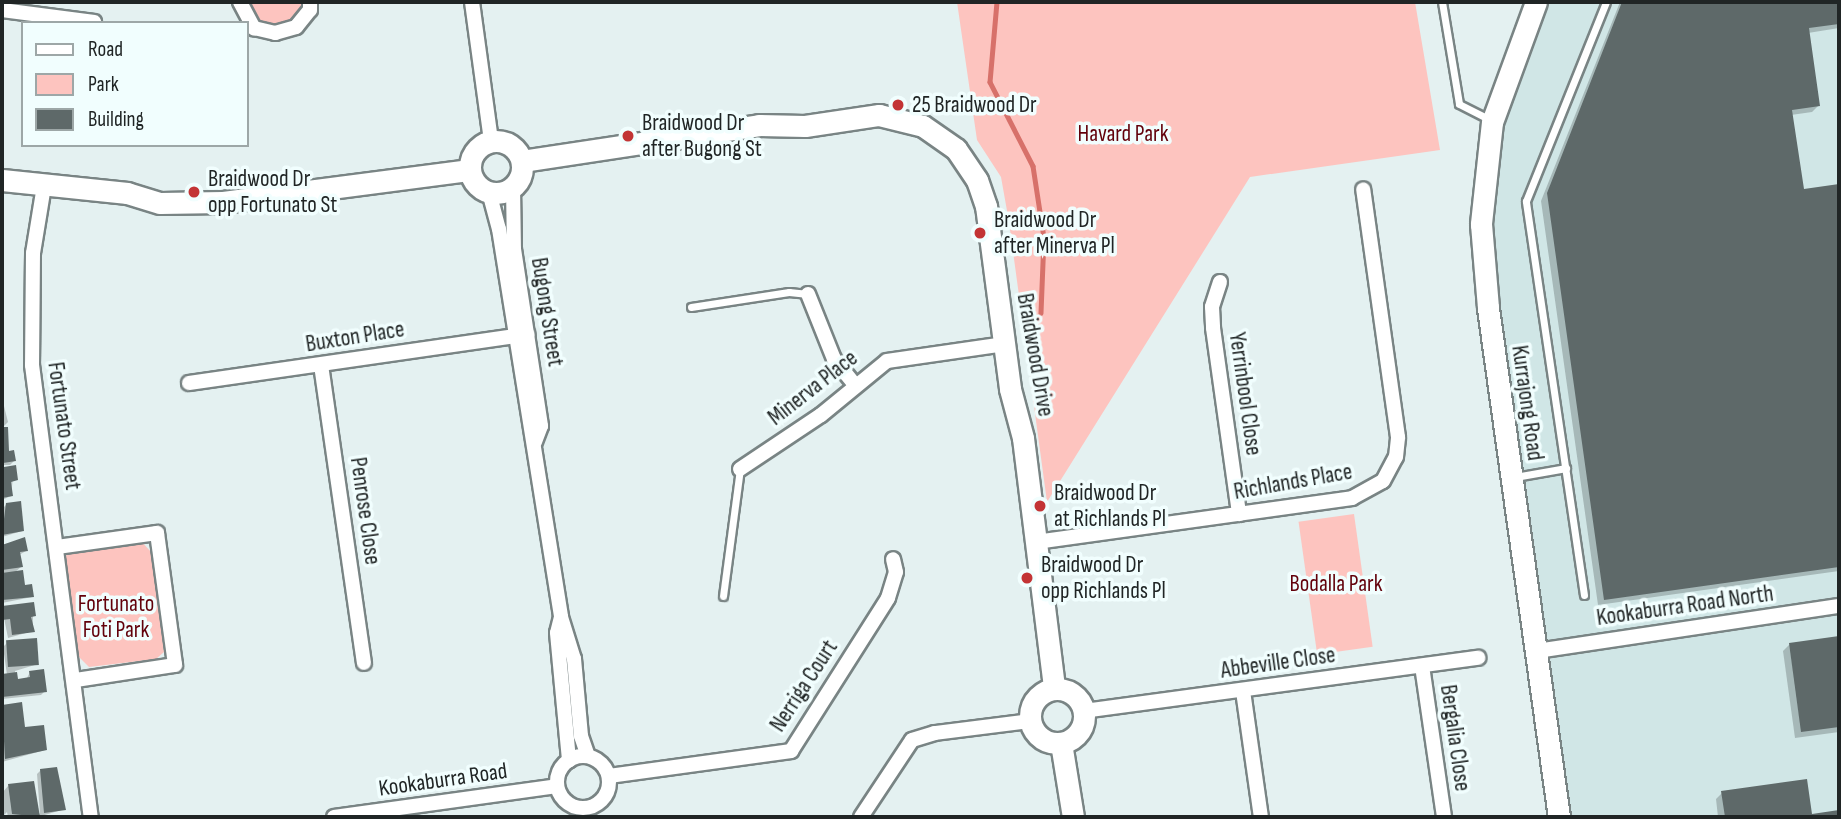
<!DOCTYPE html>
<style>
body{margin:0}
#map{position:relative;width:1841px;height:819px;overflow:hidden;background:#e4f1f1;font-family:"Sofia Sans Condensed",sans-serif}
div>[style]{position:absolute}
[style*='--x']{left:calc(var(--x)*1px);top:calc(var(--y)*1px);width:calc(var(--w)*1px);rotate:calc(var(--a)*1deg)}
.built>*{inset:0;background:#d0e6e6}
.green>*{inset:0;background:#fdc4bf;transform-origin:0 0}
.shadow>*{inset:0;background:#0003}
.stream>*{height:4.5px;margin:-2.25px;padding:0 2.25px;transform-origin:2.25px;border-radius:2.25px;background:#d7716a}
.building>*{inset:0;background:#5e6969;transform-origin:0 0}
.roads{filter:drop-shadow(2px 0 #798484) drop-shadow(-2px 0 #798484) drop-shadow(0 2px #798484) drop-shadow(0 -2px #798484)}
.lane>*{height:7px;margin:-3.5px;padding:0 3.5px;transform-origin:3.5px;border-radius:3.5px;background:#fff}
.street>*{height:14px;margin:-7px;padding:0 7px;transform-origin:7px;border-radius:7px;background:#fff}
.street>.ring{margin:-7px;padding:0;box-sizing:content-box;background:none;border:14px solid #fff;border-radius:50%}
.secondary>*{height:21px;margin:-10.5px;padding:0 10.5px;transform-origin:10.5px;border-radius:10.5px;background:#fff}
.secondary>.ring{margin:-10.5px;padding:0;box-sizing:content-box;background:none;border:21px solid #fff;border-radius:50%}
.dots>*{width:19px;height:19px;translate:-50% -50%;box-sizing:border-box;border:4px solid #f1fefe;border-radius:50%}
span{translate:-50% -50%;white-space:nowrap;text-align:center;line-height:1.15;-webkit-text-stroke:7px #f1fefe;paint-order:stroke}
.poi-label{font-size:23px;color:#202525}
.left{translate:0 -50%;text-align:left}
.park-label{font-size:23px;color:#62000a}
.street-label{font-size:23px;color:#202525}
.frame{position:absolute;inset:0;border:4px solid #202525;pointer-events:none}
.legend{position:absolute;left:21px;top:21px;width:228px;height:126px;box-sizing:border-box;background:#f1fefe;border:2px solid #9da7a7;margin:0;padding:9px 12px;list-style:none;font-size:21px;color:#202525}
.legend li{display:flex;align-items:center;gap:14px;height:35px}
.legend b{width:35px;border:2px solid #9da7a7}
</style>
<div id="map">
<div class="built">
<div style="clip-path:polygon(1536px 2px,1839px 2px,1839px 817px,1559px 817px,1482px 190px)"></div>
</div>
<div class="green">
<div style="clip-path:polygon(243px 2px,304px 2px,304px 6px,291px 26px,260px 25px)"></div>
<div style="clip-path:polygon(957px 2px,1415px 2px,1440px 150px,1250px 177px,1047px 502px,1009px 222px,1001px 177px,977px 140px)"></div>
<div style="left:1354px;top:514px;width:134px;height:56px;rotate:82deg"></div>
<div style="clip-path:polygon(139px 539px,153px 554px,164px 652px,156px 659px,89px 667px,75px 653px,65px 557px,70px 551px)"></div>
</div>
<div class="shadow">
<div style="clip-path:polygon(1620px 2px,1839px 2px,1839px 28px,1808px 33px,1818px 106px,1812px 112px,1791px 115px,1802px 191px,1839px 186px,1839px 571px,1598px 605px,1541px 201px)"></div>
<div style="clip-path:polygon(2px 398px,8px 422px,2px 428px)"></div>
<div style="clip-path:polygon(2px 429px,7px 429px,8px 453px,14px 461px,10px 465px,2px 465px)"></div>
<div style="clip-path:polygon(14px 467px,11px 496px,2px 500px,2px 469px)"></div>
<div style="clip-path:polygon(6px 505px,22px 531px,2px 537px,2px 509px)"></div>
<div style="clip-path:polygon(24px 539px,26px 551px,19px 555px,22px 566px,14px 573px,32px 597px,2px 603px,2px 545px)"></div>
<div style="clip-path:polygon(33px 604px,33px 631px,8px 638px,2px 608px)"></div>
<div style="clip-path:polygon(1839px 638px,1839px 732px,1795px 738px,1783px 651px,1789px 645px)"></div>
<div style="clip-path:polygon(7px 643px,38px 664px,15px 671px,16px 681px,26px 680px,30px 672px,45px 691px,41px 695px,2px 699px,2px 676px,7px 675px,3px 647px)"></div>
<div style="clip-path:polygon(21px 704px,23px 729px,45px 750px,2px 762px,2px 706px)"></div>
<div style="clip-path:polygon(41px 770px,65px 809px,38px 817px,8px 817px,7px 812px,2px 817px,2px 793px,8px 786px,40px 814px,37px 774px)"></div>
<div style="clip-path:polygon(1722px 793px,1811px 816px,1839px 812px,1839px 817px,1718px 817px,1716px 799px)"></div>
</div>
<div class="stream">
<div style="--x:997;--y:2;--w:80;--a:95"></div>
<div style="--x:990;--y:82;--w:94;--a:62.9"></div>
<div style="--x:1033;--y:166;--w:73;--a:81.3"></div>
<div style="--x:1044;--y:238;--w:75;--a:92.3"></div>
</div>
<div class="building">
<div style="clip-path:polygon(1622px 2px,1839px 2px,1839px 24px,1809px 28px,1820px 106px,1792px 110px,1804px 189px,1839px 184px,1839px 567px,1604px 600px,1547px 193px)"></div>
<div style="clip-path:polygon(2px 427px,8px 427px,9px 451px,14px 450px,16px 461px,3px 463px,4px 467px,16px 465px,18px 480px,11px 482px,13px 496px,2px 498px)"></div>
<div style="clip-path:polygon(21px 501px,24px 531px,2px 535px,6px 503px)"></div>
<div style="clip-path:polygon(25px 537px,28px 551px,20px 552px,23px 567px,2px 570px,2px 545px)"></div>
<div style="clip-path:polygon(23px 570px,25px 585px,32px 584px,34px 597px,2px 600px,2px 573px)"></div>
<div style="clip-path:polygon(34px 602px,36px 616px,31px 617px,35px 632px,12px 635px,10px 619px,2px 620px,2px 606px)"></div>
<div style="clip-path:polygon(1839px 636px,1839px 727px,1801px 732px,1789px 643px)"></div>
<div style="left:37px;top:638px;width:27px;height:31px;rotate:86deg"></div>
<div style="clip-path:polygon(44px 669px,47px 692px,2px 697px,2px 674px,17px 672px,18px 679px,30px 677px,29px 671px)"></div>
<div style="clip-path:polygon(22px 702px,25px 727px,44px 725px,47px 750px,5px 759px,2px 705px)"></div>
<div style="clip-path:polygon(57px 767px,66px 810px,44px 813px,40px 769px)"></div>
<div style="clip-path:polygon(1807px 779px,1812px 814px,1839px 810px,1839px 817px,1725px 817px,1721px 791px)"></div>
<div style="clip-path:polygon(34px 781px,40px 817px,12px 814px,8px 784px)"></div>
</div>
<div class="roads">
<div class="lane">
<div style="--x:1442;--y:2;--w:103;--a:80.5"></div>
<div style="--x:1459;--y:104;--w:33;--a:27"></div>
<div style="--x:691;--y:307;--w:99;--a:-8.7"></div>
<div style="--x:789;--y:292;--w:19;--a:6"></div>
<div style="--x:1515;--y:477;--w:52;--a:-10"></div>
<div style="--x:1584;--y:595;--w:398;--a:-98.4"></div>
<div style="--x:1526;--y:201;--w:214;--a:-68.1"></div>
<div style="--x:723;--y:596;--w:128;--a:-82.4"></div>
</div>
<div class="street">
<div style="--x:240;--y:2;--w:30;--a:62"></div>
<div style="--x:254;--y:28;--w:22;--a:13"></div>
<div style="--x:275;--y:33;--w:22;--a:-16"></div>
<div style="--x:296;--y:27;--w:22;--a:-51"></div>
<div style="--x:310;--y:10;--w:8;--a:-90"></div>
<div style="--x:472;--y:2;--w:140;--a:82.2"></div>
<div style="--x:2;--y:10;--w:93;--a:7.4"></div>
<div style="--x:44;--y:186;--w:68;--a:99.3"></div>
<div style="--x:33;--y:253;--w:112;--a:90.5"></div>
<div style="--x:32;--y:365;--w:456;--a:82.6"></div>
<div style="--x:513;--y:187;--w:62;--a:89.1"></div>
<div style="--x:514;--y:249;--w:179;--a:81.3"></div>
<div style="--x:541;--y:426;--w:17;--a:111"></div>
<div style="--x:489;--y:192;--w:38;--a:75"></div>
<div style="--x:499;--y:229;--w:393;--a:80.9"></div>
<div style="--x:561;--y:617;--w:44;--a:72.8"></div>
<div style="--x:574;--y:659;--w:77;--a:84.8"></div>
<div style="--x:581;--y:736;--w:21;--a:71"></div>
<div style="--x:1220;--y:282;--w:26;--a:108"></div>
<div style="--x:1212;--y:307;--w:21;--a:87"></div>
<div style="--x:1213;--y:328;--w:188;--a:82"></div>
<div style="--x:808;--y:294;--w:70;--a:68.2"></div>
<div style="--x:834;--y:359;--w:33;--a:51"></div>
<div style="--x:321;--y:365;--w:301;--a:81.8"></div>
<div style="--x:189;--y:383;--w:342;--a:-8.2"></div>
<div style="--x:740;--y:469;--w:97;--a:-33.7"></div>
<div style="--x:821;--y:415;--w:85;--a:-39.3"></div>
<div style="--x:887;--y:361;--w:119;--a:-8.2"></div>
<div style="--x:1036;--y:542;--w:319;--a:-7.9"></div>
<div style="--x:1352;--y:498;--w:35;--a:-29"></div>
<div style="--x:1383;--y:481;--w:27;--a:-62"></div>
<div style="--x:1396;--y:457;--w:20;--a:-84"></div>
<div style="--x:1398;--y:437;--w:250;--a:-98"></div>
<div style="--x:57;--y:547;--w:101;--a:-8"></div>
<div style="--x:157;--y:533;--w:133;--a:82.2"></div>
<div style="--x:175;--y:665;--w:100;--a:171.4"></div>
<div style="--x:561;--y:617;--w:16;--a:104"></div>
<div style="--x:557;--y:633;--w:128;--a:84.6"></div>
<div style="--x:1537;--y:651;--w:305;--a:-8.5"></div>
<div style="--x:1422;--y:666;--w:153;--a:81.7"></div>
<div style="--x:1243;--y:691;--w:127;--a:81.9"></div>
<div style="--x:1084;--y:711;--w:398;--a:-7.7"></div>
<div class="ring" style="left:557px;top:756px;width:38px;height:38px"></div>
<div style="--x:609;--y:776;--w:184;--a:-7.8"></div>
<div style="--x:791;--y:751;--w:181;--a:-57.6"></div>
<div style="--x:888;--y:598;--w:27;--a:-73"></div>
<div style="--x:896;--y:572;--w:13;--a:-103"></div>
<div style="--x:334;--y:817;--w:225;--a:-7.9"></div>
<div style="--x:861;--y:817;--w:92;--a:-56.5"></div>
<div style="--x:912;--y:740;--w:24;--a:-17"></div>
<div style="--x:935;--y:733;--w:96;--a:-7.2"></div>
</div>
<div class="secondary">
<div style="--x:1536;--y:2;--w:128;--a:110.1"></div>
<div style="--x:1492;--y:122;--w:103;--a:96.2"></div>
<div style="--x:1481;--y:224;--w:84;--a:85.2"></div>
<div style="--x:1488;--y:308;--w:514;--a:82.06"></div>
<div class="ring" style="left:470px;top:141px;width:31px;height:31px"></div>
<div style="--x:522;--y:161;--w:240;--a:-8.6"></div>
<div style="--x:759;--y:125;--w:46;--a:1.2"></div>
<div style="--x:805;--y:126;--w:75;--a:-8.5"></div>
<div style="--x:879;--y:115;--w:45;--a:14"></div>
<div style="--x:923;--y:126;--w:40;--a:34.9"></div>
<div style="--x:956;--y:149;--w:37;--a:56"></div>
<div style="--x:977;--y:180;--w:28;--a:71"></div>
<div style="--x:986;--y:206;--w:185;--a:82.5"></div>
<div style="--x:1010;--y:389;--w:51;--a:75.1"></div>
<div style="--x:1023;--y:438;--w:252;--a:82.9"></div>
<div style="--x:2;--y:180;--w:126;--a:5.9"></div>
<div style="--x:127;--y:193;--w:34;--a:17"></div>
<div style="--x:160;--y:203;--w:63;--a:-0.9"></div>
<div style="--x:223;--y:202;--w:249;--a:-7.4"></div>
<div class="ring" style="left:1030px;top:689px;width:33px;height:33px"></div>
<div style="--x:1061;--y:743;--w:75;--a:80.8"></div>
</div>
</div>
<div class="dots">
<div style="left:898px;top:105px;background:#c33435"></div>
<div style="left:628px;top:136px;background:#c33435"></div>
<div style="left:194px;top:192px;background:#c33435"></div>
<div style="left:980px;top:233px;background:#c33435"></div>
<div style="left:1040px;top:506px;background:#c33435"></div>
<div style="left:1027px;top:578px;background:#c33435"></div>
</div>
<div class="poi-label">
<span class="left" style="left:912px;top:105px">25 Braidwood Dr</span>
<span class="left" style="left:642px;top:136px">Braidwood Dr<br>after Bugong St</span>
<span class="left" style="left:208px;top:192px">Braidwood Dr<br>opp Fortunato St</span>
<span class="left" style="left:994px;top:233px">Braidwood Dr<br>after Minerva Pl</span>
<span class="left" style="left:1054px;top:506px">Braidwood Dr<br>at Richlands Pl</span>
<span class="left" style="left:1041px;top:578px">Braidwood Dr<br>opp Richlands Pl</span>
</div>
<div class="park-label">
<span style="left:1123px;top:134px">Havard Park</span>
<span style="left:1336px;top:584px">Bodalla Park</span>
<span style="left:116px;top:617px">Fortunato<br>Foti Park</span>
</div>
<div class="street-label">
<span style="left:547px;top:312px;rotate:81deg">Bugong Street</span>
<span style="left:355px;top:337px;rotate:-9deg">Buxton Place</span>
<span style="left:1035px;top:355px;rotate:80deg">Braidwood Drive</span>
<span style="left:813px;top:388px;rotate:-38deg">Minerva Place</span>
<span style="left:1245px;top:394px;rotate:82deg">Yerrinbool Close</span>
<span style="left:1527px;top:403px;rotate:82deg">Kurrajong Road</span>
<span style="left:64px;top:426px;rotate:82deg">Fortunato Street</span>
<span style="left:1293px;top:482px;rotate:-10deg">Richlands Place</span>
<span style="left:365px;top:511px;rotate:82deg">Penrose Close</span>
<span style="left:1685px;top:606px;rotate:-8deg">Kookaburra Road North</span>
<span style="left:1278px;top:663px;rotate:-8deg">Abbeville Close</span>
<span style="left:804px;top:686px;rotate:-57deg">Nerriga Court</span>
<span style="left:1455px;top:738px;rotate:82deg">Bergalia Close</span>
<span style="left:443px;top:780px;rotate:-8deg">Kookaburra Road</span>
</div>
<div class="frame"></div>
<ul class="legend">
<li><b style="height:9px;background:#fff"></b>Road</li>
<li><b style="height:19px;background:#fdc4bf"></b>Park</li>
<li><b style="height:19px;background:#5e6969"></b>Building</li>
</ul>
</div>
